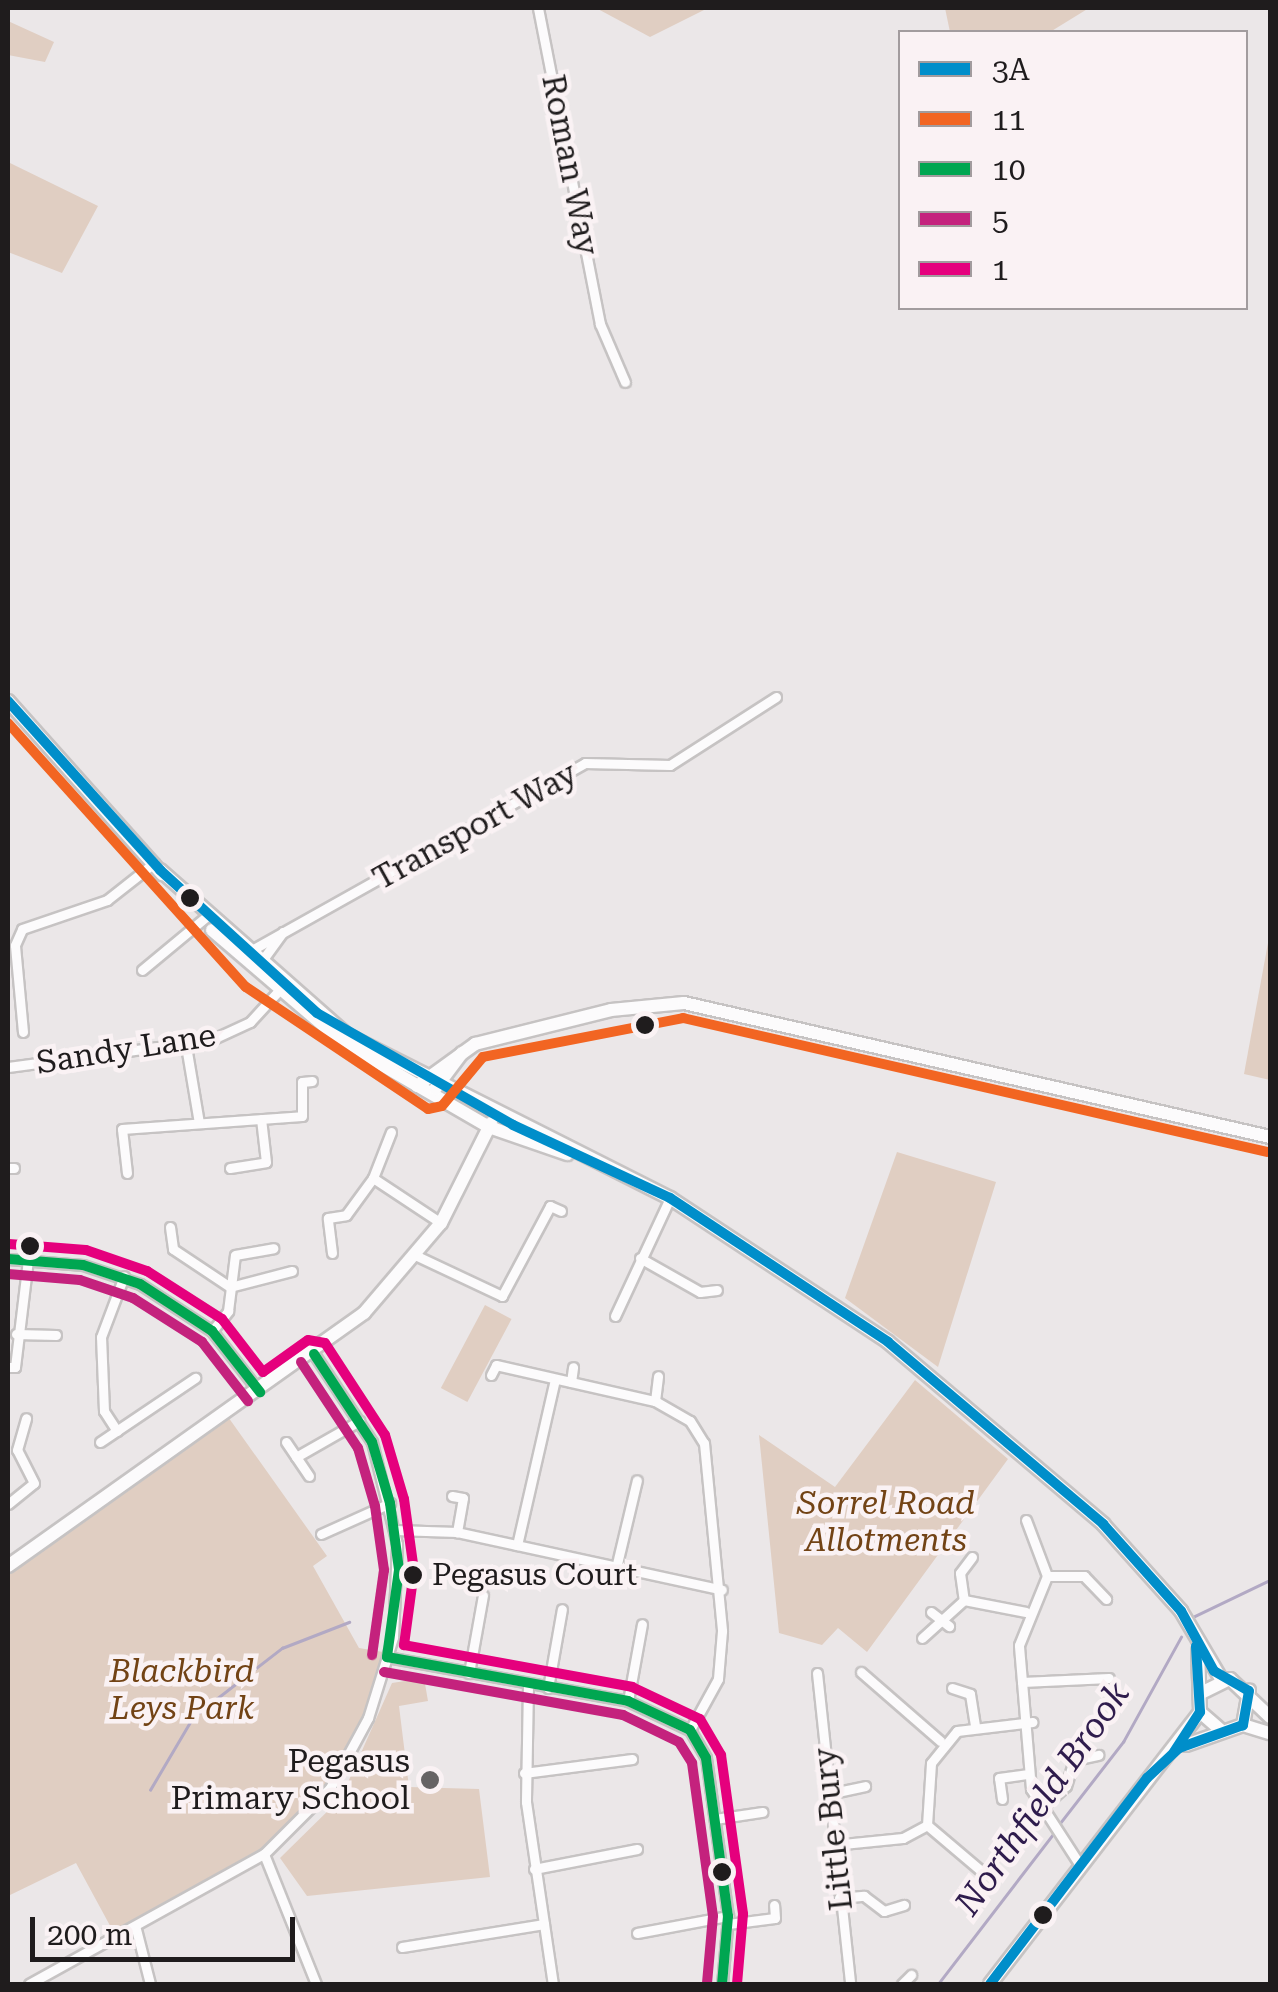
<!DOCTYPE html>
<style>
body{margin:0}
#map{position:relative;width:1278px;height:1992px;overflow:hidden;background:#ebe7e8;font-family:"Roboto Serif",serif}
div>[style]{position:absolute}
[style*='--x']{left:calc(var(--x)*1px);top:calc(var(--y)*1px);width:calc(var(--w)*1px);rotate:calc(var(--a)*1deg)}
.green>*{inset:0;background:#e0cec2;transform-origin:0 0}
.stream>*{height:2.5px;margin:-1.25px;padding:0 1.25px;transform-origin:1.25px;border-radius:1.25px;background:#b2a9c4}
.roads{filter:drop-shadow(2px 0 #c6c3c3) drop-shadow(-2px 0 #c6c3c3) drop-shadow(0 2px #c6c3c3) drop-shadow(0 -2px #c6c3c3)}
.street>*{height:9px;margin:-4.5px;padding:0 4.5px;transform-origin:4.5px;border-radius:4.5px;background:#fcfbfc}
.secondary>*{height:12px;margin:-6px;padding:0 6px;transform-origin:6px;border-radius:6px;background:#fcfbfc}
.bus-1>*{height:10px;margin:-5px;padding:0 5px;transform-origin:5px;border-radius:5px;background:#008eca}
.bus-2>*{height:10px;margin:-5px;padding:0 5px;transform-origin:5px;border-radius:5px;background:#f26522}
.bus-3>*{height:10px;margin:-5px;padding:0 5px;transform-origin:5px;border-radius:5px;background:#00a651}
.bus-4>*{height:10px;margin:-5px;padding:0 5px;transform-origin:5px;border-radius:5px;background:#c4227d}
.bus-5>*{height:10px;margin:-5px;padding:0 5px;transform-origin:5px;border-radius:5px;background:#e5007d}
.dots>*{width:28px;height:28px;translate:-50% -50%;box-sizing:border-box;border:5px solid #faf2f4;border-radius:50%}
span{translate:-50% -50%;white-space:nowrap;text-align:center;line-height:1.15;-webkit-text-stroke:9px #faf2f4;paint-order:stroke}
.bus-label{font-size:30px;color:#1f1c1d}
.left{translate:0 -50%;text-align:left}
.street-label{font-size:32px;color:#1f1c1d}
.park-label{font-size:32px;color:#724315;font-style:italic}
.poi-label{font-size:32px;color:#1f1c1d}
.right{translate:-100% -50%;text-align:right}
.water-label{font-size:35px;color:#2f1c4d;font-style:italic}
.frame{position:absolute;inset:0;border:10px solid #1f1c1d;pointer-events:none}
.legend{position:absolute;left:898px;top:30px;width:350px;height:280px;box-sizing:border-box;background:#faf2f4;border:2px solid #a29c9e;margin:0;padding:12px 18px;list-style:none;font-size:30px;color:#1f1c1d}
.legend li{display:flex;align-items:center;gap:20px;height:50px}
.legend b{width:50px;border:2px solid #a29c9e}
.scale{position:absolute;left:30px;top:1917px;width:265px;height:45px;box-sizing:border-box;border:5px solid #1f1c1d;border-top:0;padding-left:12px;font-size:30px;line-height:35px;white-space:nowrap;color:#1f1c1d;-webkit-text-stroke:8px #faf2f4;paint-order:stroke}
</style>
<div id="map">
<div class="green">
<div style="clip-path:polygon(596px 8px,708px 8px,650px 37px)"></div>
<div style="clip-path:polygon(945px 8px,1089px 8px,1050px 32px,950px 32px)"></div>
<div style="clip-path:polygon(8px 21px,54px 42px,45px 62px,8px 55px)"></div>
<div style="clip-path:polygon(10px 163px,98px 206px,62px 273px,8px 252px)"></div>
<div style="clip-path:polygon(1270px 932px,1270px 1080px,1244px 1074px)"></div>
<div style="clip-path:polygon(897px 1152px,996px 1182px,938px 1367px,845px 1298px)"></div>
<div style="left:485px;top:1305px;width:30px;height:94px;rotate:28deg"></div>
<div style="clip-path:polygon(915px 1380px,1008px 1459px,867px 1652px,838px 1628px,822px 1645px,779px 1633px,759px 1435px,835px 1487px)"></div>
<div style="clip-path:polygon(226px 1414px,327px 1556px,313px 1566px,359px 1648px,389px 1653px,368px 1718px,330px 1788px,230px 1878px,114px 1933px,76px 1863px,8px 1896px,8px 1566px)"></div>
<div style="clip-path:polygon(424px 1678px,428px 1701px,399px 1706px,409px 1787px,479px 1789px,490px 1877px,307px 1896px,280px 1858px,341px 1798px,392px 1683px)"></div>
</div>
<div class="stream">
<div style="--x:1193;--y:1617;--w:85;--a:-25.7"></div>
<div style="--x:150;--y:1790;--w:85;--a:-59.5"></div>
<div style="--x:193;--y:1717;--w:113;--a:-37.8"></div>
<div style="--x:282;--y:1648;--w:72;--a:-21.2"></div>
<div style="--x:1057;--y:1827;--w:108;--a:-52.2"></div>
<div style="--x:1123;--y:1742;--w:120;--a:-61.1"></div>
<div style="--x:938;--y:1984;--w:189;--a:-52.5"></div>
</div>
<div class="roads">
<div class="street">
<div style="--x:538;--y:8;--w:322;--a:78.9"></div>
<div style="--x:600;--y:324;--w:63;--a:66.7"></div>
<div style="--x:250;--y:951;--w:384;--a:-29.3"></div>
<div style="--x:585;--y:763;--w:85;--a:1.3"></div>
<div style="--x:670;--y:765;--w:126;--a:-32.7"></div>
<div style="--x:261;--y:962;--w:37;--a:-54"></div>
<div style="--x:142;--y:970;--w:85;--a:-39.7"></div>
<div style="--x:23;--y:1032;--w:87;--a:-95.3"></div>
<div style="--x:15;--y:945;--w:17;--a:-66"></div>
<div style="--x:22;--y:929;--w:90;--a:-18.8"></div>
<div style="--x:107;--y:900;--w:60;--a:-38.2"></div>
<div style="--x:186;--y:1046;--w:78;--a:80.4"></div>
<div style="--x:8;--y:1067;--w:205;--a:-7.6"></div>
<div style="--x:211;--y:1040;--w:43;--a:-24.8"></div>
<div style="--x:250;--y:1022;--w:49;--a:-47.5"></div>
<div style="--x:391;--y:1132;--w:49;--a:111.4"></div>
<div style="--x:373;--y:1178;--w:82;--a:33.5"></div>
<div style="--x:8;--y:1168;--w:6;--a:0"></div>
<div style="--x:230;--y:1168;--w:36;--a:-9"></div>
<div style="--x:266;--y:1162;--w:43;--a:-96.6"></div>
<div style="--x:127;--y:1173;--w:44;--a:-96.5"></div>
<div style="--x:122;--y:1129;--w:180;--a:-4.1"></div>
<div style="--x:302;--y:1116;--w:34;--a:-90"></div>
<div style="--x:302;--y:1082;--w:10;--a:-6"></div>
<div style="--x:170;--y:1227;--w:22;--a:82"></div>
<div style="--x:173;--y:1249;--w:69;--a:33.7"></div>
<div style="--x:230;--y:1287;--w:64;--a:-14.5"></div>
<div style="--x:332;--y:1253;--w:35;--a:-97"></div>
<div style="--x:328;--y:1218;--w:18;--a:-9"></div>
<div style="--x:346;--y:1215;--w:46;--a:-53.9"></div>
<div style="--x:417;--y:1256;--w:94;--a:25.2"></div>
<div style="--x:502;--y:1296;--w:102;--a:-61.9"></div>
<div style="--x:550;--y:1206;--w:12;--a:24"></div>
<div style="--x:640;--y:1258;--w:69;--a:29.5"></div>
<div style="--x:700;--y:1292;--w:17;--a:-7"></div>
<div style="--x:8;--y:1259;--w:75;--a:4.6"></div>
<div style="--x:83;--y:1265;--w:60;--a:18.4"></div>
<div style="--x:140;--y:1284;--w:86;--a:33.1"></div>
<div style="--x:212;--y:1331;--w:75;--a:52.1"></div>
<div style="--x:615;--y:1316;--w:130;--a:-65"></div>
<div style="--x:212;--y:1331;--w:26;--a:-51"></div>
<div style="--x:228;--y:1311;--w:56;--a:-82.9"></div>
<div style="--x:235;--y:1255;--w:39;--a:-10"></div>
<div style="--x:16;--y:1334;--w:40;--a:1.4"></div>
<div style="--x:8;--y:1367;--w:7;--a:0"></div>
<div style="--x:15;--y:1367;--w:108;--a:-83.1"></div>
<div style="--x:491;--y:1375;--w:11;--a:-63"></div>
<div style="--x:496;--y:1365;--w:163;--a:12.8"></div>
<div style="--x:655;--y:1401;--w:40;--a:29.7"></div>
<div style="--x:690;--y:1421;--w:26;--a:58"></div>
<div style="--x:704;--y:1443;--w:189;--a:84.5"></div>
<div style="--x:722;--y:1631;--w:48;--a:94.8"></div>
<div style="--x:718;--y:1679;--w:58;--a:118.8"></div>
<div style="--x:571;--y:1382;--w:15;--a:-82"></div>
<div style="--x:655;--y:1401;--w:25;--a:-83"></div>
<div style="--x:117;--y:1431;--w:24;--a:-123"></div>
<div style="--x:104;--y:1411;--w:74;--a:-92.3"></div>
<div style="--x:101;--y:1337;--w:65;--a:-69.3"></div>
<div style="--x:100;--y:1442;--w:115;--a:-34"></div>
<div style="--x:286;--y:1442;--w:41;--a:55.9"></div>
<div style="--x:296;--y:1457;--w:73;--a:-29.7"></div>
<div style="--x:452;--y:1496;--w:11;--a:10"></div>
<div style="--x:463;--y:1498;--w:35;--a:100"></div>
<div style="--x:8;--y:1504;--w:33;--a:-39"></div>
<div style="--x:34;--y:1483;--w:37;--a:-117"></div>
<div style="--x:17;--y:1450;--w:33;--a:-74"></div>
<div style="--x:1026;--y:1520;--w:60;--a:69.4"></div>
<div style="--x:395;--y:1530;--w:62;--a:1.8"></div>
<div style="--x:457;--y:1532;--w:271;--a:12.3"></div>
<div style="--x:321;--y:1534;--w:76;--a:-24.2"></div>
<div style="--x:517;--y:1545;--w:170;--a:-77.1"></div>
<div style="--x:972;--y:1557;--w:20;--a:127"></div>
<div style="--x:960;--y:1573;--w:27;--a:82"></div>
<div style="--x:964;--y:1600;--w:63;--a:11"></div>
<div style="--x:616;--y:1568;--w:90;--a:-76.6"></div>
<div style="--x:931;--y:1612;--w:23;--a:38"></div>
<div style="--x:922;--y:1638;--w:57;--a:-42.1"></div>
<div style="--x:387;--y:1657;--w:245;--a:10.3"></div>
<div style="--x:628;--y:1701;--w:68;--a:25.1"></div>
<div style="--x:690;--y:1730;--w:32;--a:60"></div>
<div style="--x:706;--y:1758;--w:160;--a:82.1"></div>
<div style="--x:728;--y:1916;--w:68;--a:95"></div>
<div style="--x:861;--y:1672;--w:105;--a:41.1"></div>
<div style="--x:469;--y:1673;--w:79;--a:-79.8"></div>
<div style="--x:817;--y:1673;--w:313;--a:83.9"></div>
<div style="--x:1022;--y:1682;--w:87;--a:-2.6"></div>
<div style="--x:528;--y:1685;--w:117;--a:91"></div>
<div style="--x:526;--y:1802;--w:184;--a:81.6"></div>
<div style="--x:548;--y:1688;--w:80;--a:-80"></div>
<div style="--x:952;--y:1688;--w:19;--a:18"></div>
<div style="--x:970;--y:1694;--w:32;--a:81"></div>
<div style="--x:628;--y:1701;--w:78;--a:-79.7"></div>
<div style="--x:524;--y:1773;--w:109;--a:-7.4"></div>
<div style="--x:828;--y:1794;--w:38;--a:-12"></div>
<div style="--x:1002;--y:1799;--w:21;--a:-98"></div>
<div style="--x:999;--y:1778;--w:28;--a:-8"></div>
<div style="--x:1039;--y:1810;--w:36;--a:-42"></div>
<div style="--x:1066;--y:1786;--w:27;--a:-73"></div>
<div style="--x:1074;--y:1760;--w:25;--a:-12"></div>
<div style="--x:715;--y:1819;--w:48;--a:-8.5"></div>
<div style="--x:927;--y:1825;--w:70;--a:40.3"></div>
<div style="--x:833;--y:1845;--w:70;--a:-5.7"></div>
<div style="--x:903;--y:1838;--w:27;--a:-28"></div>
<div style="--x:927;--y:1825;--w:62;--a:-86.3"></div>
<div style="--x:931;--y:1763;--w:41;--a:-50.9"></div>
<div style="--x:957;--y:1731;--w:76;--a:-6.8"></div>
<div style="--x:264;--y:1854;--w:140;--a:68.2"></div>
<div style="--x:1078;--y:1862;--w:87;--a:-122.8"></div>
<div style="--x:1031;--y:1789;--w:144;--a:-94.8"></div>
<div style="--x:1019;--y:1645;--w:74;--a:-67.9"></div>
<div style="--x:1047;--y:1576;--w:37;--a:0"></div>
<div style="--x:1084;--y:1576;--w:32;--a:46"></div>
<div style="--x:534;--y:1869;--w:105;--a:-11"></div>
<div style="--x:839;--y:1898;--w:25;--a:-5"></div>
<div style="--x:864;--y:1896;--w:25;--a:37"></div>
<div style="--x:884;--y:1911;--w:21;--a:-17"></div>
<div style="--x:728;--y:1924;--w:47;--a:-7.3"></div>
<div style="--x:775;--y:1918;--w:13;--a:-94"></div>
<div style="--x:136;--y:1929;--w:57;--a:75.7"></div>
<div style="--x:637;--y:1933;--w:93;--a:-10.6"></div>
<div style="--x:402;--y:1947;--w:144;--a:-9.2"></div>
<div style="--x:29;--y:1984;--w:269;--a:-29"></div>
<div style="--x:264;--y:1854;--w:93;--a:-45"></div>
<div style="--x:330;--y:1788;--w:80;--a:-61.5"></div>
<div style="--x:368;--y:1718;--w:85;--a:-72.8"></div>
<div style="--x:393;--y:1637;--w:93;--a:-87.5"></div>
<div style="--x:397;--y:1544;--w:105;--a:-103.8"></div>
<div style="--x:372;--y:1442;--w:105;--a:-123.4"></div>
<div style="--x:902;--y:1984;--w:13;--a:-45"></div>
</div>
<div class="secondary">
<div style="--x:8;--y:701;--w:232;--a:48.3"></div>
<div style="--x:160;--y:870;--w:249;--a:41.4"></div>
<div style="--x:347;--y:1035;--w:362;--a:26.8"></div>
<div style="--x:670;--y:1198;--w:261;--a:33.4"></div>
<div style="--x:888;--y:1342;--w:282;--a:40.2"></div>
<div style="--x:1103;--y:1524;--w:117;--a:48.1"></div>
<div style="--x:1181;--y:1611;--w:79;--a:59.5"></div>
<div style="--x:212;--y:930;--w:174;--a:40.6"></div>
<div style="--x:344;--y:1043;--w:168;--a:30.1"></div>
<div style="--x:489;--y:1127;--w:83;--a:19.1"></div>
<div style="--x:417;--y:1086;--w:72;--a:-35.9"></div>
<div style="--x:475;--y:1044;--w:140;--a:-14"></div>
<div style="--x:611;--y:1010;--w:73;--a:-5.5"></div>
<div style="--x:684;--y:1003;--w:601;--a:12.88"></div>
<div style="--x:435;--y:1089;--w:45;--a:-53.1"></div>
<div style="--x:8;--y:1566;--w:437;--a:-35.4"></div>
<div style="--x:364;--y:1313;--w:118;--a:-49.5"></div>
<div style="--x:441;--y:1223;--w:112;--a:-63.4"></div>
<div style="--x:1198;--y:1651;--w:61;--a:88.1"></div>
<div style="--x:1200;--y:1712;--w:29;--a:41"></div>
<div style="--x:1201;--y:1693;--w:32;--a:-26"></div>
<div style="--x:1230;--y:1679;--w:55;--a:43.5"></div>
<div style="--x:1243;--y:1725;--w:28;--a:17"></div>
<div style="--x:1186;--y:1745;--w:60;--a:-19.3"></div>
<div style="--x:1243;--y:1725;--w:35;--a:-80"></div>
<div style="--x:990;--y:1984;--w:344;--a:-52.3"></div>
</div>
</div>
<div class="bus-1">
<div style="--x:8;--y:701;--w:227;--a:48"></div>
<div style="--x:160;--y:870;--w:212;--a:42.3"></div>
<div style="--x:317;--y:1013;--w:226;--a:29.7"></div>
<div style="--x:513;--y:1125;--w:173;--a:24.9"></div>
<div style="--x:670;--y:1198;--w:261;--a:33.4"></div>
<div style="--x:888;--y:1342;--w:282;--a:40.2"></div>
<div style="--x:1103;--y:1524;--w:117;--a:48.1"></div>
<div style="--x:1181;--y:1611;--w:68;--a:61.2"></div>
<div style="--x:1214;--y:1671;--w:40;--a:29.7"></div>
<div style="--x:1249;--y:1691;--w:35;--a:100"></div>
<div style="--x:1243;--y:1725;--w:68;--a:160.2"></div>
<div style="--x:1179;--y:1748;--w:44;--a:136.8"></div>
<div style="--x:1147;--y:1778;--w:259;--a:127.3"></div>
<div style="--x:1174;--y:1752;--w:48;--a:-57"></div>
<div style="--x:1200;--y:1712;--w:66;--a:-93.5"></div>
</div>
<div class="bus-2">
<div style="--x:8;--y:723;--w:355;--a:48"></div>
<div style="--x:246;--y:987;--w:219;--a:33.8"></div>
<div style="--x:428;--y:1109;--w:14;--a:-12"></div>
<div style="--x:442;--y:1106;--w:64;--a:-50.1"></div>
<div style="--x:483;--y:1057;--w:204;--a:-11"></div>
<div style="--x:683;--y:1018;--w:599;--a:12.92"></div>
</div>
<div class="bus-3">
<div style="--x:8;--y:1259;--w:75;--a:4.6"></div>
<div style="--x:83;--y:1265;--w:60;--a:18.4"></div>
<div style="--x:140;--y:1284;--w:86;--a:33.1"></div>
<div style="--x:212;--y:1331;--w:78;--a:51.8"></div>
<div style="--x:314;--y:1354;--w:105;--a:56.6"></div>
<div style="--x:372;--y:1442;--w:64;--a:73.6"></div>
<div style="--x:390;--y:1503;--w:68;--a:82.3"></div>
<div style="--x:399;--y:1570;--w:88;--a:97.9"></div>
<div style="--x:387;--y:1657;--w:245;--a:10.3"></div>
<div style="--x:628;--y:1701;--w:68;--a:25.1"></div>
<div style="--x:690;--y:1730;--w:32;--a:60"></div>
<div style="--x:706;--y:1758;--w:160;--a:82.1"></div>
<div style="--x:728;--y:1916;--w:68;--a:95"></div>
</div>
<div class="bus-4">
<div style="--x:8;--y:1274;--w:72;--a:4.8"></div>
<div style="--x:80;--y:1280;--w:56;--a:18.8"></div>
<div style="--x:133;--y:1298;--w:82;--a:32.5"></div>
<div style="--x:202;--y:1342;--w:75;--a:52.1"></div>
<div style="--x:301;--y:1362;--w:103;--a:56.5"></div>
<div style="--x:358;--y:1448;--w:60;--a:73.7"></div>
<div style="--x:375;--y:1506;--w:65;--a:82"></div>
<div style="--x:384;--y:1570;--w:86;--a:98"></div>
<div style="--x:384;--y:1672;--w:243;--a:10.2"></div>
<div style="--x:623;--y:1715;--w:62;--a:25.7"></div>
<div style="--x:679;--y:1742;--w:25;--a:58"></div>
<div style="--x:692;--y:1763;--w:154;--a:82.2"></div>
<div style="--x:713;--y:1916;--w:67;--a:95.1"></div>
</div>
<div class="bus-5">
<div style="--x:9;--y:1244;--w:77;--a:4.5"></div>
<div style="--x:86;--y:1250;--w:65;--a:19"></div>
<div style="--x:147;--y:1271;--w:89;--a:32.6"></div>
<div style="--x:222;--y:1319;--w:67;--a:52.3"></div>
<div style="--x:263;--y:1372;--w:55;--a:-35.4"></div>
<div style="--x:308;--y:1340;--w:17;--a:10"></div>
<div style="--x:325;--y:1343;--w:110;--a:56.9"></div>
<div style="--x:385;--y:1435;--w:67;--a:73.5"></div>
<div style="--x:404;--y:1499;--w:73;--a:82.1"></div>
<div style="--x:414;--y:1571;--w:75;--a:97.7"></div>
<div style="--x:404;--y:1645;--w:232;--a:10.4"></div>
<div style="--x:632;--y:1687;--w:75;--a:25.2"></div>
<div style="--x:700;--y:1719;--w:42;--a:59.7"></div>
<div style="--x:721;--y:1755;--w:161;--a:82.1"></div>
<div style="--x:743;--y:1914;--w:70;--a:94.9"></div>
</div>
<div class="dots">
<div style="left:190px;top:898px;background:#1f1c1d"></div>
<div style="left:645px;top:1025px;background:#1f1c1d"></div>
<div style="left:30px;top:1246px;background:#1f1c1d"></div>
<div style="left:413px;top:1575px;background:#1f1c1d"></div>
<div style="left:430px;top:1780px;background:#666364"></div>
<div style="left:722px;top:1872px;background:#1f1c1d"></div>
<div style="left:1043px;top:1915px;background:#1f1c1d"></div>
</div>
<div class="bus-label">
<span class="left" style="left:432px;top:1575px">Pegasus Court</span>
</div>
<div class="street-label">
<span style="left:570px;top:165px;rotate:79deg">Roman Way</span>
<span style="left:475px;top:826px;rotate:-29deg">Transport Way</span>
<span style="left:126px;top:1049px;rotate:-9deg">Sandy Lane</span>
<span style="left:833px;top:1829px;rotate:-96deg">Little Bury</span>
</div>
<div class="park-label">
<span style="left:886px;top:1522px">Sorrel Road<br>Allotments</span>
<span style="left:182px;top:1690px">Blackbird<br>Leys Park</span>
</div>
<div class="poi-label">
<span class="right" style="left:410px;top:1780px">Pegasus<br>Primary School</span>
</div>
<div class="water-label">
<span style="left:1043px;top:1799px;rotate:-55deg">Northfield Brook</span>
</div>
<div class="frame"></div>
<ul class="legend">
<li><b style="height:12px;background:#008eca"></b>3A</li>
<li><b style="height:12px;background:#f26522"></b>11</li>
<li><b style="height:12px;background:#00a651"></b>10</li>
<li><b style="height:12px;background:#c4227d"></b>5</li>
<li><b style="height:12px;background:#e5007d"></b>1</li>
</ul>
<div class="scale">200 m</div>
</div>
